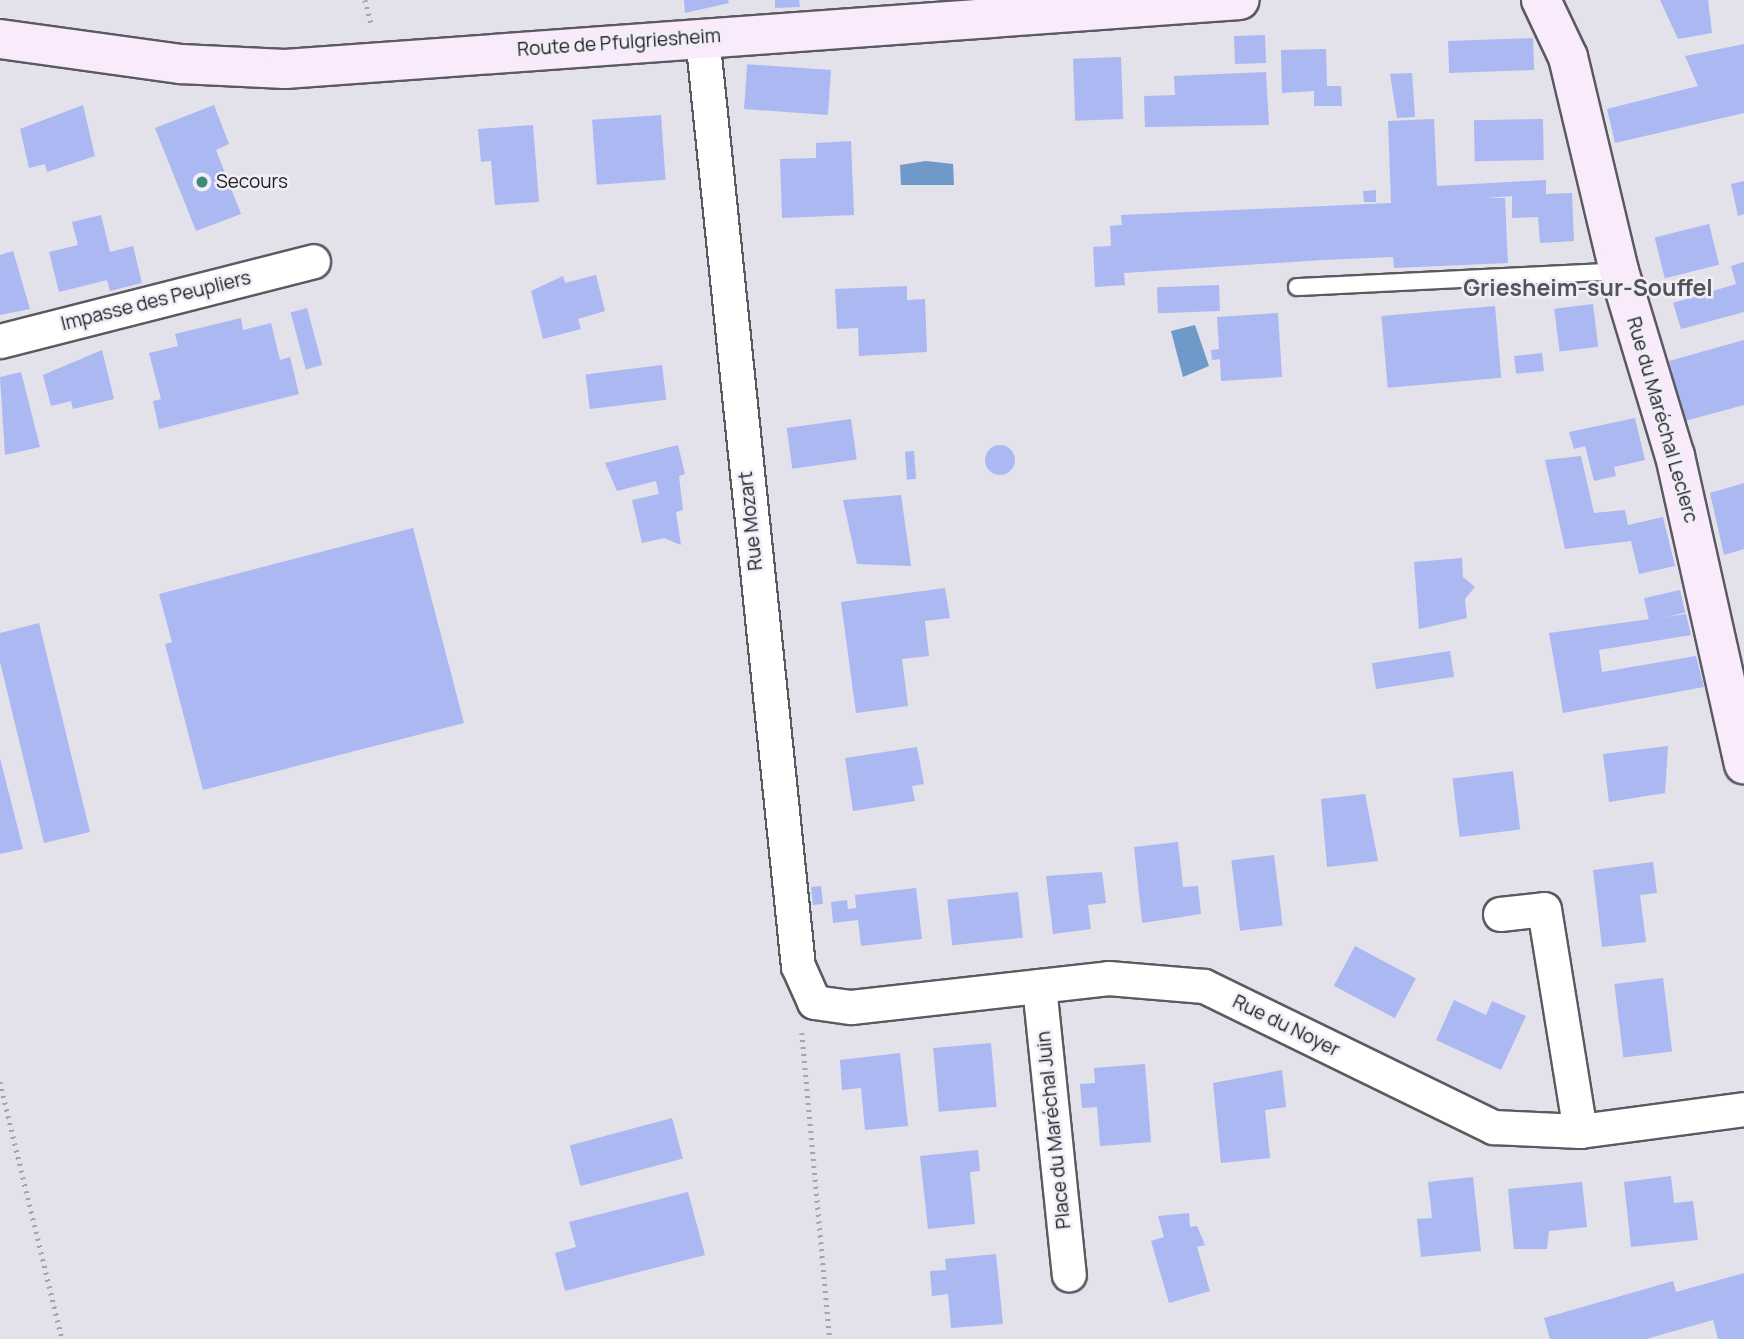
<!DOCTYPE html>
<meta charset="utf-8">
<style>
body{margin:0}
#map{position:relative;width:1744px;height:1339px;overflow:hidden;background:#e3e1e9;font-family:Manrope,sans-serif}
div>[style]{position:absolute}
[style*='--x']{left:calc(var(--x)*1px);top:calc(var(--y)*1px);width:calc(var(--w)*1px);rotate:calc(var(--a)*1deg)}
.water>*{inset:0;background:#6f99c8}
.building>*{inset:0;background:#abb8f2;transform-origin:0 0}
.round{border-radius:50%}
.path>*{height:4.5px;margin-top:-2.25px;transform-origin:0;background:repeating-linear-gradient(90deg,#a6a4aa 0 2px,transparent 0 7px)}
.roads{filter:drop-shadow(2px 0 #5b5a60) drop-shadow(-2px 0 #5b5a60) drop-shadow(0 2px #5b5a60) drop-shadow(0 -2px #5b5a60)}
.lane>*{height:16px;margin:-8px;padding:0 8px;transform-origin:8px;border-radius:8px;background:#fff}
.street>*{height:33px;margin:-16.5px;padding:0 16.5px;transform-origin:16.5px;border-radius:16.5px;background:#fff}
.secondary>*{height:38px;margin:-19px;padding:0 19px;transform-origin:19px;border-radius:19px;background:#f9ebfc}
.dots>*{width:19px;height:19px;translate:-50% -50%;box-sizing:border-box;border:4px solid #f0eef6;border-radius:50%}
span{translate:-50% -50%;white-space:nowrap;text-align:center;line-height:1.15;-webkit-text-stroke:5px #f0eef6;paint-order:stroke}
.street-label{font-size:19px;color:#222124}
.poi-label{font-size:19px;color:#222124}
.left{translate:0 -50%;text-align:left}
.quarter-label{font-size:23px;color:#55535a;font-weight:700}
</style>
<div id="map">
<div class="water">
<div style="clip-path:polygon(926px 161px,953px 164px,954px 185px,901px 185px,900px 165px)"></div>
<div style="clip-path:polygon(1195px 325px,1209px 366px,1183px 377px,1171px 331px)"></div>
</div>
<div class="building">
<div style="clip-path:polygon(684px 0,728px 0,729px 3px,685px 13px)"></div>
<div style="clip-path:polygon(775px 0,799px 0,800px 7px,775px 8px)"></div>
<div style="clip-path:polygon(1660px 0,1708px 0,1712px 33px,1678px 39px)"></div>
<div style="left:1265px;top:35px;width:28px;height:31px;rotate:88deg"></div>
<div style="left:1533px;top:38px;width:32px;height:85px;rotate:88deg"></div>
<div style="clip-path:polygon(1744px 44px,1744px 113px,1615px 143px,1607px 109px,1698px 86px,1685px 56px)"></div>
<div style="clip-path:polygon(1326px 49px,1327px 86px,1341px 86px,1342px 106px,1314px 106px,1314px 91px,1282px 93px,1281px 50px)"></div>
<div style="left:1121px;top:57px;width:62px;height:48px;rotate:88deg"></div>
<div style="left:831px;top:70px;width:45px;height:84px;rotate:94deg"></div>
<div style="clip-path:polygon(1266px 72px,1269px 125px,1145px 127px,1144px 96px,1175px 95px,1174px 76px)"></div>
<div style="clip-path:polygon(1412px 73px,1415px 117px,1397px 118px,1390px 74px)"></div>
<div style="clip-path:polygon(83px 105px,95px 156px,47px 172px,45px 164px,29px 168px,20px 129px)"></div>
<div style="clip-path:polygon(214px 105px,229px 144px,216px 150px,241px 214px,196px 231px,155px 128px)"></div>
<div style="left:661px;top:115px;width:65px;height:69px;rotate:86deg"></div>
<div style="clip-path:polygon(1434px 119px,1437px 186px,1546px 180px,1546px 194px,1572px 193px,1574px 241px,1540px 243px,1538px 217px,1512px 218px,1512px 196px,1486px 198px,1505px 198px,1508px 263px,1394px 268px,1393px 257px,1322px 260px,1124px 273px,1125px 285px,1095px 287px,1093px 247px,1111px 246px,1110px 226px,1122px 225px,1121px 215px,1391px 203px,1388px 121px)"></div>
<div style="left:1543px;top:119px;width:41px;height:69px;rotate:89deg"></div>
<div style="clip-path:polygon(533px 125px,539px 202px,495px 205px,491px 161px,481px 162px,478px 129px)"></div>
<div style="clip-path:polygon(851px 141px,854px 215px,782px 218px,780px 159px,816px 158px,816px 143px)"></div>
<div style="clip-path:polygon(1744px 181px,1744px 214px,1738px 216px,1731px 184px)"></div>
<div style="clip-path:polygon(1376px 190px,1376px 202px,1364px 202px,1363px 191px)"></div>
<div style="clip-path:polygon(101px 215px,110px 252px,133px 246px,142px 283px,110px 291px,107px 280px,59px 292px,49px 252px,78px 245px,72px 222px)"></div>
<div style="left:1709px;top:224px;width:42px;height:56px;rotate:76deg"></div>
<div style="clip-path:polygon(13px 251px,30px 309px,0 315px,0 255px)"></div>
<div style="clip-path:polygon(1744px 262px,1744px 312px,1681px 329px,1673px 303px,1736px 284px,1731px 266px)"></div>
<div style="clip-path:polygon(596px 275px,605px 311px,578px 319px,581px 329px,543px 339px,531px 291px,563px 276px,565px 283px)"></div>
<div style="left:1219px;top:285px;width:26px;height:62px;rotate:88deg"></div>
<div style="clip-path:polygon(907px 286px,907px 300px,925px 299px,927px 352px,859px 356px,858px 328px,837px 329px,835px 289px)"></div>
<div style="left:1593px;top:304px;width:43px;height:39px;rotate:83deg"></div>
<div style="left:1495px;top:306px;width:72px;height:114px;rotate:85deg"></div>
<div style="left:307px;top:308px;width:59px;height:17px;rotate:75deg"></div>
<div style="clip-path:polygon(1278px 313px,1282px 377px,1221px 381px,1220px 359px,1212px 360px,1211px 350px,1219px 349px,1217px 317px)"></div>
<div style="clip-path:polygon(241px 318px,243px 330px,271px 323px,280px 360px,290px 357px,299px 394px,159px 429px,153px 401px,161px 399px,149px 353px,178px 346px,175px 334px)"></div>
<div style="clip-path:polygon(1744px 340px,1744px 405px,1685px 421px,1669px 361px)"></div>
<div style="clip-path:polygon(102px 350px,114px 399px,73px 409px,71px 401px,51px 406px,43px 375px)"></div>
<div style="left:1542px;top:353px;width:18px;height:28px;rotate:84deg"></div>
<div style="left:662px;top:365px;width:35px;height:77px;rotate:83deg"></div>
<div style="clip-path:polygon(21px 372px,40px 447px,5px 455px,0 377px)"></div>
<div style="clip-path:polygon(1635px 418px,1645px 460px,1614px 467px,1616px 476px,1594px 481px,1585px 446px,1574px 449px,1569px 432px)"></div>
<div style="left:851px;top:419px;width:41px;height:65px;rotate:82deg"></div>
<div style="clip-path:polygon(678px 445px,685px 474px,679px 476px,683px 510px,676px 512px,681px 545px,664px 538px,642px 543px,632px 500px,659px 494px,656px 481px,617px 491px,605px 463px)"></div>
<div class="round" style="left:985px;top:445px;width:30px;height:30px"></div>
<div style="left:914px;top:451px;width:28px;height:9px;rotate:86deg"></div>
<div style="clip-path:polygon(1581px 456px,1594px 513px,1625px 510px,1628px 525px,1663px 517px,1675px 566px,1639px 574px,1631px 541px,1565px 549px,1545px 460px)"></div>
<div style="clip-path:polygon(1744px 483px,1744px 549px,1724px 555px,1710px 493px)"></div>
<div style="clip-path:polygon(901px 495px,911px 566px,857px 564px,843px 500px)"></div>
<div style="clip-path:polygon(413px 528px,464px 723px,203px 790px,165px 644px,172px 642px,159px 594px)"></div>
<div style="clip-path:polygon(1462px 558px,1463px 577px,1475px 587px,1465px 599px,1467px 618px,1419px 629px,1414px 562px)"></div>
<div style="clip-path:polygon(945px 588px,950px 618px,925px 621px,929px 656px,902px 659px,908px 706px,856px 713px,841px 602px)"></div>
<div style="left:1680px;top:590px;width:23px;height:37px;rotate:77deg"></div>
<div style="clip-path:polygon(1686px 614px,1691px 635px,1599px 650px,1602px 672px,1696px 656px,1704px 687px,1563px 713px,1549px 633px)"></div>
<div style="clip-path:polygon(39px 623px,90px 832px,44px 843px,0 662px,0 633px)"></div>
<div style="left:1450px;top:651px;width:26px;height:79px;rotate:81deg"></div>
<div style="clip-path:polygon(1668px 746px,1665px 793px,1609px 802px,1603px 754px)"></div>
<div style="clip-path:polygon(917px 747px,924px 784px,912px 786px,915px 801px,853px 811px,845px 758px)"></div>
<div style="clip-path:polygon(0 758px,23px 849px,0 854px)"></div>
<div style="left:1513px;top:771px;width:59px;height:61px;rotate:83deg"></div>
<div style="clip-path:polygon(1365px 794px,1378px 861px,1327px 867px,1321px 799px)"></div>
<div style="clip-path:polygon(1178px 842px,1183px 887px,1198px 886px,1201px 914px,1142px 923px,1134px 847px)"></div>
<div style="left:1274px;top:855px;width:71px;height:43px;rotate:83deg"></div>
<div style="clip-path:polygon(1653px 862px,1657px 893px,1640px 895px,1646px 942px,1602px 947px,1593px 870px)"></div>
<div style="clip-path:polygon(1102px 872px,1106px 903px,1088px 905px,1091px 929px,1053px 934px,1046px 876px)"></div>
<div style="left:821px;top:886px;width:18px;height:10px;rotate:84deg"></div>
<div style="clip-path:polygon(916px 888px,922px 939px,861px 946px,858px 920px,833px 923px,831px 902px,847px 900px,848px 909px,856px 908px,855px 895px)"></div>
<div style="left:1018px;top:892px;width:46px;height:71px;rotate:84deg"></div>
<div style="left:1355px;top:946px;width:69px;height:45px;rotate:28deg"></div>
<div style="left:1663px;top:978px;width:74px;height:49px;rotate:83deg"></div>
<div style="clip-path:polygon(1454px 1000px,1486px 1015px,1492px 1001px,1526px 1016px,1501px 1070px,1436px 1040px)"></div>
<div style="left:991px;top:1043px;width:64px;height:58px;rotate:85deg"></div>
<div style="clip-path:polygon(900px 1053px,908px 1126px,865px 1130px,861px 1088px,842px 1090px,840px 1060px)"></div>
<div style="clip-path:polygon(1145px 1064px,1151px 1142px,1100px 1146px,1097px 1107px,1082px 1108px,1080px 1084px,1095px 1083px,1094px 1068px)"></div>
<div style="clip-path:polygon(1282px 1070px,1286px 1107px,1265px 1110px,1270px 1158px,1221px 1163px,1213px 1083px)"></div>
<div style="left:672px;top:1118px;width:42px;height:106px;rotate:75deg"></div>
<div style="clip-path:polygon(978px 1150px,980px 1171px,970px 1172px,975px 1224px,928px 1229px,920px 1156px)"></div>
<div style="clip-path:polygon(1671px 1176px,1674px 1203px,1693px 1201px,1698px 1240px,1631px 1247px,1624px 1182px)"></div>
<div style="clip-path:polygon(1473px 1177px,1481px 1251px,1421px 1257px,1417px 1219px,1432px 1218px,1428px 1182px)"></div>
<div style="clip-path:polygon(1582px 1182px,1587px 1227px,1549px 1231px,1547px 1249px,1514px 1249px,1508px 1189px)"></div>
<div style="clip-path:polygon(688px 1192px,705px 1255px,565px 1291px,555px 1253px,576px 1247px,569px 1222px)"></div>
<div style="clip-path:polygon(1189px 1213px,1190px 1227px,1197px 1226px,1205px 1245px,1197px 1247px,1210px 1291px,1169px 1303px,1151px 1241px,1164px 1237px,1158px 1216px)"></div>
<div style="clip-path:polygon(996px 1254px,1003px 1324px,951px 1328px,948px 1294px,932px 1296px,930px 1271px,946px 1270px,945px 1259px)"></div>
<div style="clip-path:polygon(1744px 1273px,1744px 1339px,1718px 1339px,1713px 1320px,1646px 1339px,1550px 1339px,1544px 1318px,1673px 1281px,1676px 1292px)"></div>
</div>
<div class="path">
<div style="--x:365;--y:0;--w:27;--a:75"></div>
<div style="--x:802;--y:1033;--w:307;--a:84.8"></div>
<div style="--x:0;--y:1082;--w:264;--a:76.4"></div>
</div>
<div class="roads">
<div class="lane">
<div style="--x:1297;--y:287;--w:322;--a:-2.8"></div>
</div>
<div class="street">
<div style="--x:702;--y:36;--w:935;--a:84.11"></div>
<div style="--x:798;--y:966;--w:39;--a:66"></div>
<div style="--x:814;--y:1002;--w:37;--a:8"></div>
<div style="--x:851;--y:1007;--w:259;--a:-6.4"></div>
<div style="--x:1108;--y:978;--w:96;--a:4.8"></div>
<div style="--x:1204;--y:986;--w:322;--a:26"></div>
<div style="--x:1493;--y:1127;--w:87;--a:2.6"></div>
<div style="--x:1580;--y:1131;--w:165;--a:-7.6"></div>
<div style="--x:0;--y:341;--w:323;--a:-14.3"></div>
<div style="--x:1500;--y:914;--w:44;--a:-6.5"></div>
<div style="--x:1544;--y:909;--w:225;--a:80.8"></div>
<div style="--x:1039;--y:986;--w:290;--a:84.1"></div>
</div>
<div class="secondary">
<div style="--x:1541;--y:0;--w:63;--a:64.7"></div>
<div style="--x:1568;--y:57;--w:220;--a:76.6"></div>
<div style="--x:1619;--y:271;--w:193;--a:73.2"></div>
<div style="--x:1675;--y:456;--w:316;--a:77.4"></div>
<div style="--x:0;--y:39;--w:183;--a:7.9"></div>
<div style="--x:181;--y:64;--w:104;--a:2.8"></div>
<div style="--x:285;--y:69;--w:957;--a:-4.13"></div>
</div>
</div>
<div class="dots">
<div style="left:202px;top:182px;background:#44887c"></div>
</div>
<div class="street-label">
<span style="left:619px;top:43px;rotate:-4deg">Route de Pfulgriesheim</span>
<span style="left:156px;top:301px;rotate:-14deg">Impasse des Peupliers</span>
<span style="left:1662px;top:420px;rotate:74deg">Rue du Maréchal Leclerc</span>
<span style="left:751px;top:521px;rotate:-96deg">Rue Mozart</span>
<span style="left:1286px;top:1026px;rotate:26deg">Rue du Noyer</span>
<span style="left:1054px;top:1130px;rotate:-96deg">Place du Maréchal Juin</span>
</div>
<div class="poi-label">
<span class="left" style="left:216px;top:182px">Secours</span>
</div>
<div class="quarter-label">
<span style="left:1588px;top:287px">Griesheim-sur-Souffel</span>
</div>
</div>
